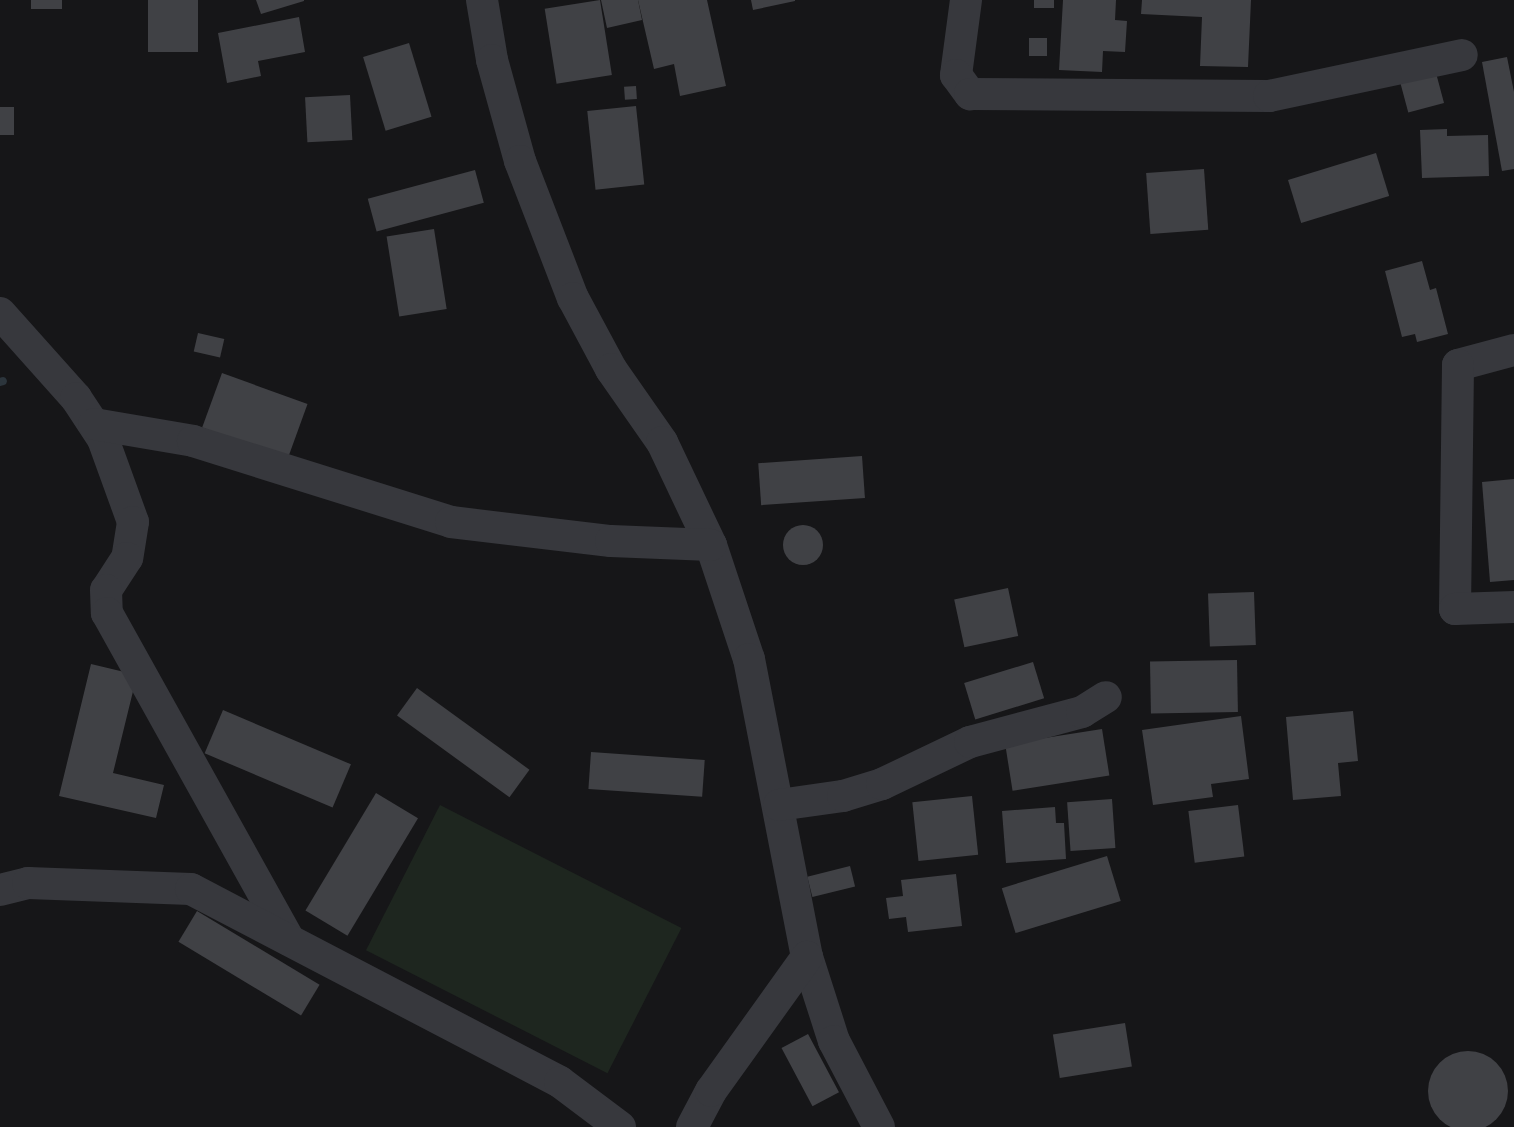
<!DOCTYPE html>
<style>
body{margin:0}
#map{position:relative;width:1514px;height:1127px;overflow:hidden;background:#161618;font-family:Karla,sans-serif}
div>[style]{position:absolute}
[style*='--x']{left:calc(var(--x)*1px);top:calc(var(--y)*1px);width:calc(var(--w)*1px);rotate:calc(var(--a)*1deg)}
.green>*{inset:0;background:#1e261f;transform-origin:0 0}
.stream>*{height:8px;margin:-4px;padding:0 4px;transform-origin:4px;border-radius:4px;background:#2c353c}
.building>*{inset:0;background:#404145;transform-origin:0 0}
.round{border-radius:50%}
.minor>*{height:32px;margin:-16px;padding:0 16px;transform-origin:16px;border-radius:16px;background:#37383d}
span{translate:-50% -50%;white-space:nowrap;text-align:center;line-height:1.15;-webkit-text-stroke:7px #111113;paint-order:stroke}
</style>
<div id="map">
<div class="green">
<div style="left:440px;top:805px;width:271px;height:163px;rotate:27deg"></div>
</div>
<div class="stream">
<div style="--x:0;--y:382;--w:3;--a:-18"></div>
</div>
<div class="building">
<div style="left:31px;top:0;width:31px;height:9px"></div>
<div style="left:148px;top:0;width:50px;height:52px"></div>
<div style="clip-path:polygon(256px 0,304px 0,304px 1px,261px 14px)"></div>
<div style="left:600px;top:0;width:76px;height:56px;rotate:81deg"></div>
<div style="clip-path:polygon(601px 0,638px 0,642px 20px,607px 28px)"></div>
<div style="clip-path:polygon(638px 0,707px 0,726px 86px,680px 96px,674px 64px,654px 69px)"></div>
<div style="clip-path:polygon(751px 0,795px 0,795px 1px,753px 10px)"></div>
<div style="left:1034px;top:0;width:20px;height:8px"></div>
<div style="clip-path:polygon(1063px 0,1116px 0,1115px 20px,1127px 21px,1125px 52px,1103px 51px,1102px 72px,1059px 70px)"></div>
<div style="clip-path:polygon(1142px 0,1251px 0,1248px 67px,1200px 66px,1202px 17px,1141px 14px)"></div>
<div style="clip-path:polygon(299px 17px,305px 52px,258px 61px,261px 76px,227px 83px,218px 33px)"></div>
<div style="left:1029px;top:38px;width:18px;height:18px"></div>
<div style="left:409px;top:43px;width:77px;height:48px;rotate:73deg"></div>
<div style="clip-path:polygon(1507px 57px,1514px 92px,1514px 169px,1502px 171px,1482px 62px)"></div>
<div style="left:1436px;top:73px;width:31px;height:37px;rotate:75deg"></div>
<div style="left:636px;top:86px;width:13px;height:12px;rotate:86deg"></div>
<div style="left:350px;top:95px;width:45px;height:45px;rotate:87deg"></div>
<div style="left:636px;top:106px;width:79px;height:49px;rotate:84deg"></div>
<div style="left:0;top:107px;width:14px;height:28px"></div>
<div style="clip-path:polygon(1447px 129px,1447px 136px,1488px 135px,1489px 176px,1422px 178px,1420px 130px)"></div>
<div style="left:1376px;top:153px;width:45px;height:92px;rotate:73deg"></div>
<div style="left:1204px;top:169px;width:61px;height:58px;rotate:86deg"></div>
<div style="left:475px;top:170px;width:34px;height:111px;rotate:75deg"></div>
<div style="left:434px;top:229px;width:81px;height:48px;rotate:81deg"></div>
<div style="clip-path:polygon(1422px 261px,1430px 290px,1436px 288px,1448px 334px,1417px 342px,1415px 334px,1402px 337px,1385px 271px)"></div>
<div style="left:198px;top:333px;width:27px;height:19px;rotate:13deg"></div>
<div style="left:222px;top:373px;width:91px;height:58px;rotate:20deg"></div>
<div style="left:862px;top:456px;width:42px;height:104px;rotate:86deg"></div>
<div style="clip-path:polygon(1514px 479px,1514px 580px,1490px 582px,1482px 482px)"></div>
<div class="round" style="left:783px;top:525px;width:40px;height:40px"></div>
<div style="left:1008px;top:588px;width:49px;height:55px;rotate:78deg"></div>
<div style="left:1254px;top:592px;width:53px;height:46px;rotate:88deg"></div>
<div style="left:1237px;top:660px;width:52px;height:87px;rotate:89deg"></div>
<div style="left:1033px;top:662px;width:38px;height:72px;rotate:73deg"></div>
<div style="clip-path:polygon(91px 664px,137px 675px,113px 773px,164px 785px,156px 818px,59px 796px)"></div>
<div style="left:417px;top:688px;width:139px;height:34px;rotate:36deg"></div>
<div style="left:223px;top:710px;width:139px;height:47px;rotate:23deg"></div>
<div style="clip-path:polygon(1353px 711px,1358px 761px,1338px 763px,1341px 796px,1293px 800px,1286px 717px)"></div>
<div style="clip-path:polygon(1241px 716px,1249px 779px,1211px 784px,1213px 797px,1153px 805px,1142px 730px)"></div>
<div style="left:1102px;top:729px;width:47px;height:98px;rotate:81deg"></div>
<div style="left:591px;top:752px;width:114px;height:37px;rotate:4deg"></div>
<div style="left:376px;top:793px;width:49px;height:137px;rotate:31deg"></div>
<div style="left:972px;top:796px;width:59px;height:60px;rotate:84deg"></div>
<div style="left:1112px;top:799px;width:49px;height:45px;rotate:86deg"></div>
<div style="left:1238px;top:805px;width:52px;height:50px;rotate:83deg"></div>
<div style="clip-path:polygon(1055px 807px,1056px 823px,1064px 823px,1066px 859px,1006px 863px,1002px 811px)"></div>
<div style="left:1107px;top:856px;width:47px;height:110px;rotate:73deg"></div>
<div style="left:850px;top:866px;width:21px;height:44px;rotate:76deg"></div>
<div style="clip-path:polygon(956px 874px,962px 926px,908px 932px,906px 917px,889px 919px,886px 898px,903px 896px,901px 880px)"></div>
<div style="left:197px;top:911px;width:143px;height:36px;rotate:31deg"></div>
<div style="left:1125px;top:1023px;width:44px;height:73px;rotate:81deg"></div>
<div style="left:808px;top:1034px;width:66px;height:30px;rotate:62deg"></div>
<div class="round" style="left:1428px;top:1051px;width:80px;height:80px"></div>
</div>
<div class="minor">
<div style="--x:482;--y:0;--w:61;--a:80.5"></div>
<div style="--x:492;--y:60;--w:105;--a:74.5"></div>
<div style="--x:520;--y:161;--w:147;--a:68.9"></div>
<div style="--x:573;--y:298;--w:81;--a:61.8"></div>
<div style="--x:611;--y:369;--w:89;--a:55.1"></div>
<div style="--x:662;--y:442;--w:114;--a:64.6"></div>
<div style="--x:711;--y:545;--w:120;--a:71.6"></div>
<div style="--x:749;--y:659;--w:304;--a:79"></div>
<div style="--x:807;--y:957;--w:88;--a:72.2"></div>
<div style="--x:834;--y:1041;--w:97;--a:62.4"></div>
<div style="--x:966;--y:0;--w:76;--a:97.6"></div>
<div style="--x:956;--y:75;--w:24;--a:54"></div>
<div style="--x:970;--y:94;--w:299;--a:0.4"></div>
<div style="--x:1269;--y:96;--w:197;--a:-12"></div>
<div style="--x:0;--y:313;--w:114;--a:48.2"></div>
<div style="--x:76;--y:398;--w:49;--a:56.6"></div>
<div style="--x:103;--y:439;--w:88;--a:70.1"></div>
<div style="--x:133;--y:522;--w:36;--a:99"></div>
<div style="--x:127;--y:558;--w:38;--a:123"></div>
<div style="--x:106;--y:590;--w:23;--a:88"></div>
<div style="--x:107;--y:613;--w:374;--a:60.9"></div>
<div style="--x:1514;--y:350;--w:58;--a:165"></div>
<div style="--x:1458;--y:365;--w:244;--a:90.7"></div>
<div style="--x:1455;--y:609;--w:59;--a:-1.9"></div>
<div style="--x:94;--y:424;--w:100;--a:9.7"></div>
<div style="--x:193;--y:441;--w:270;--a:17.4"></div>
<div style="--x:451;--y:522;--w:161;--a:6.8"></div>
<div style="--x:611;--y:541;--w:100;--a:2.3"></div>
<div style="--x:779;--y:805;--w:65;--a:-8"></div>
<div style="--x:843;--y:796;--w:41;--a:-17.1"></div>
<div style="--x:882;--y:784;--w:98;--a:-25.5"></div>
<div style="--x:970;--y:742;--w:116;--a:-15"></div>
<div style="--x:1082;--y:712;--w:28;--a:-32"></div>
<div style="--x:0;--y:890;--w:29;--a:-14"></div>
<div style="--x:28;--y:883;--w:163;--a:2.1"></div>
<div style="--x:191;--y:889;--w:416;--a:27.6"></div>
<div style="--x:560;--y:1082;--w:75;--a:36.9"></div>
<div style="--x:692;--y:1127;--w:41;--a:-62.2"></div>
<div style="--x:711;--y:1091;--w:165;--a:-54.4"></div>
</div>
</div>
